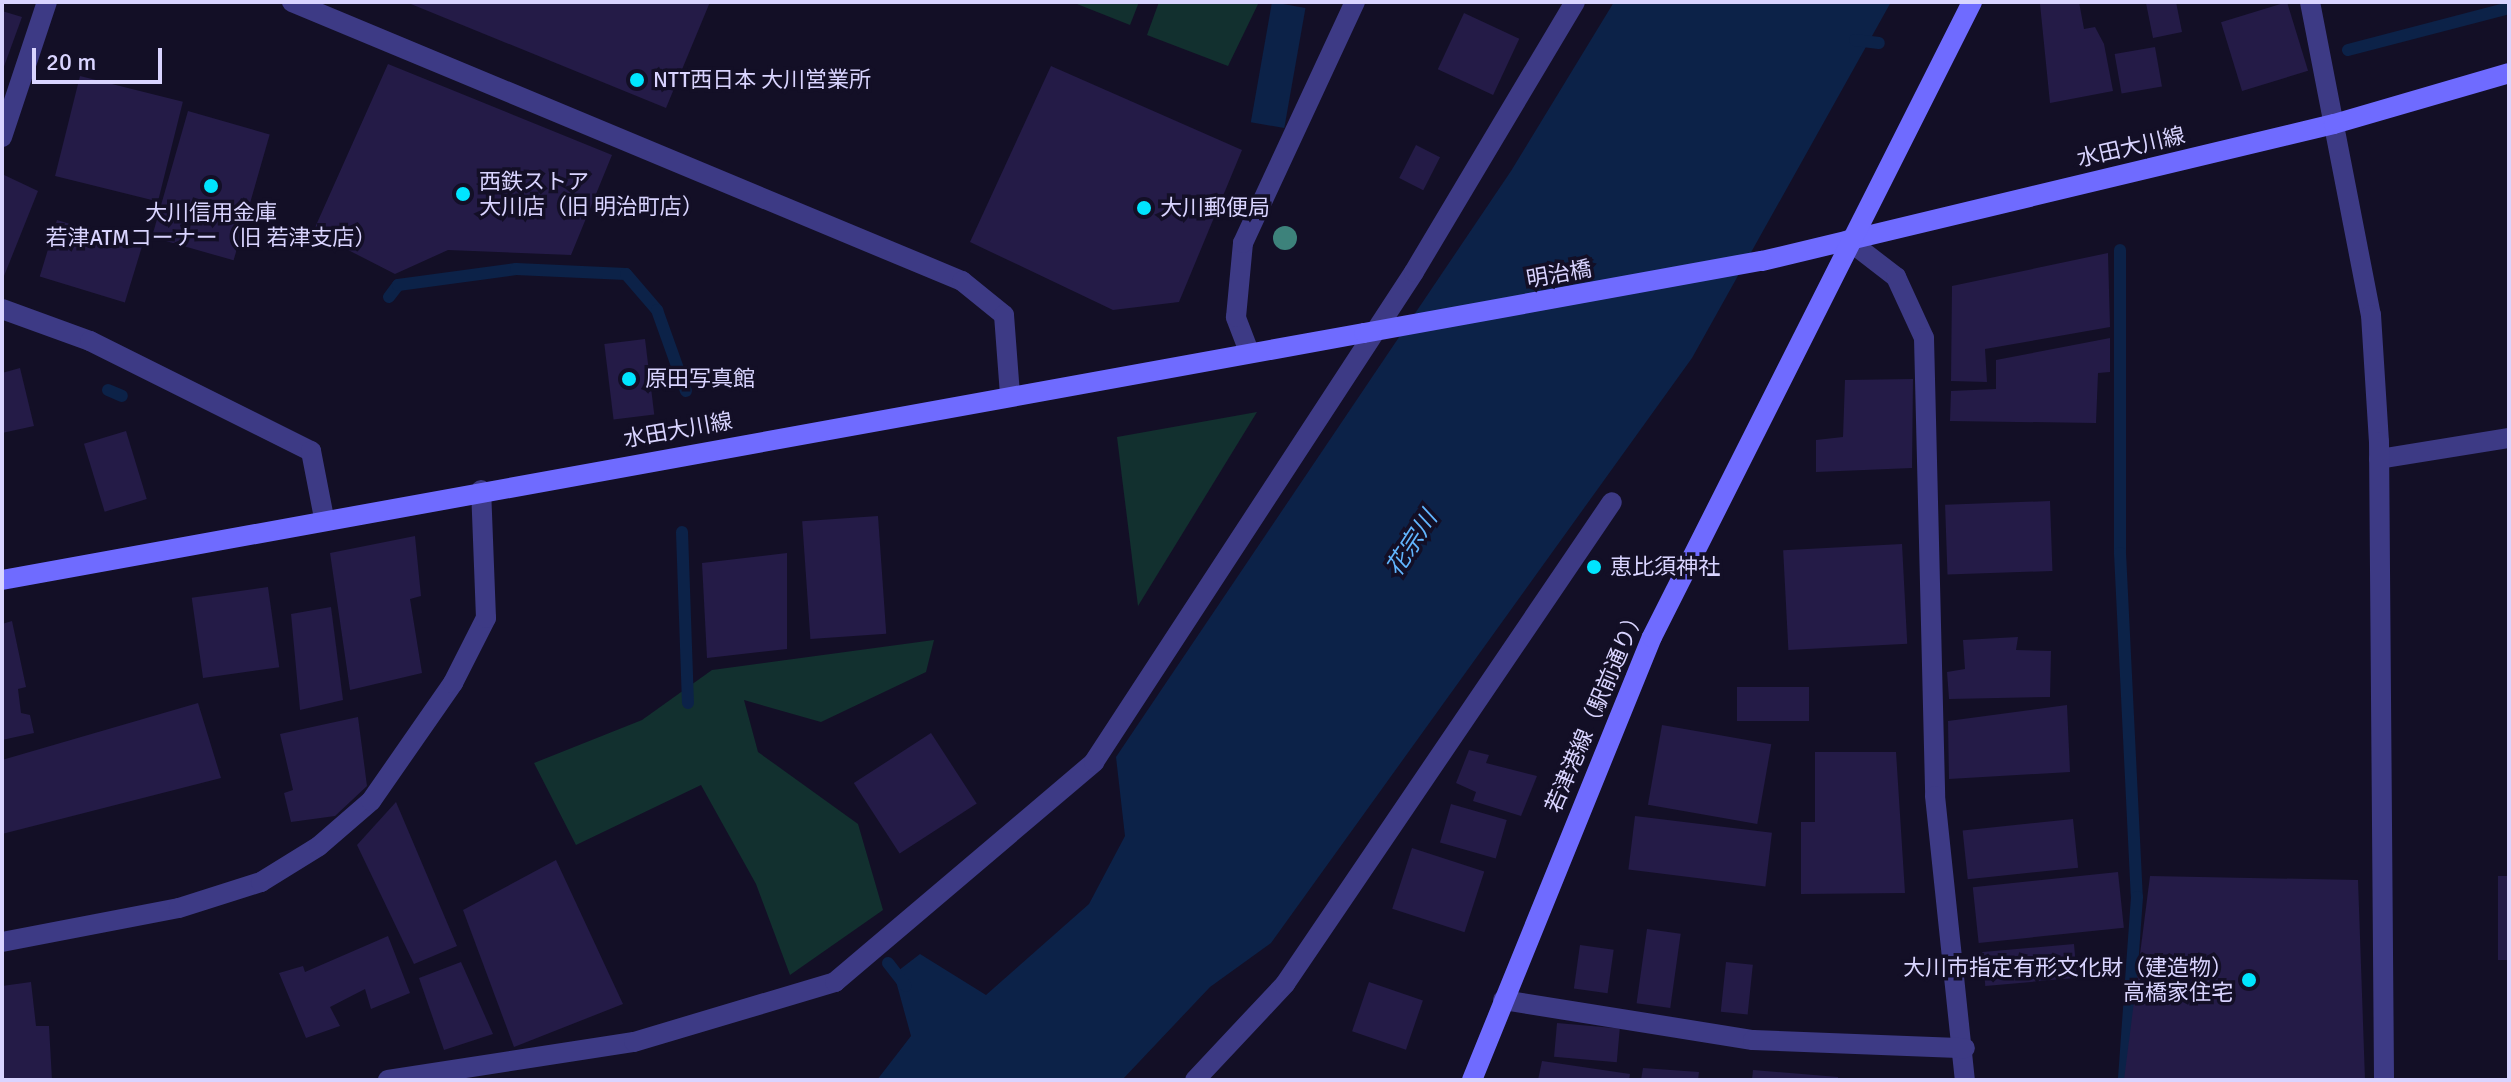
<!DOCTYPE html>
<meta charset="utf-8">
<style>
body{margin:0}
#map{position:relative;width:2511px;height:1082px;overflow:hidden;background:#130f26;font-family:Signika,"Noto Sans JP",sans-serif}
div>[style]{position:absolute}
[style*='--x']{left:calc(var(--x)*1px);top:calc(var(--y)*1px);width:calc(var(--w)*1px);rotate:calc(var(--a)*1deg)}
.green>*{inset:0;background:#12302f}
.water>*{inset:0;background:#0c2248;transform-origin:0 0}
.stream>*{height:12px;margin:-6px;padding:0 6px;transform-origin:6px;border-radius:6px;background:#0c2248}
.building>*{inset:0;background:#241b47;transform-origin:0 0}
.service>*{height:20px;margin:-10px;padding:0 10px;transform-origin:10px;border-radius:10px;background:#3d3a85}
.minor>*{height:20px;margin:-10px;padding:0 10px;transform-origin:10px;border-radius:10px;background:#3d3a85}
.tertiary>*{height:20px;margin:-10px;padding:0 10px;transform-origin:10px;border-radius:10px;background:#3d3a85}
.secondary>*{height:20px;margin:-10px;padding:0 10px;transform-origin:10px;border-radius:10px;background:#6f6bff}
.secondary-bridge>*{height:20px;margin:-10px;padding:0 10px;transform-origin:10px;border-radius:10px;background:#6f6bff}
.trees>*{width:24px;height:24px;margin:-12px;border-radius:50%;background:#3d827b}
.dots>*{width:22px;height:22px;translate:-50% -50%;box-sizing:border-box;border:4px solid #130f26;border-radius:50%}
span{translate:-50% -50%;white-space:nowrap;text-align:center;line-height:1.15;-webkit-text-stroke:7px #130f26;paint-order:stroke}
.poi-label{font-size:22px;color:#d9d4ff}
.left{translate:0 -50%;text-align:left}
.right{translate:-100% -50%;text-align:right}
.street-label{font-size:22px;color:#d9d4ff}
.water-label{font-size:24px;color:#62b6ff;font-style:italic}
.frame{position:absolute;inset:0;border:4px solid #d9d4ff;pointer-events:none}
.scale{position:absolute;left:32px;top:48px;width:130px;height:36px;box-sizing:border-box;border:4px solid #d9d4ff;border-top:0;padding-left:10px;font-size:24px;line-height:28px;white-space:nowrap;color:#d9d4ff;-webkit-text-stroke:6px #130f26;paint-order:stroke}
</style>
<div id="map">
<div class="green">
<div style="clip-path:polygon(1072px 2px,1139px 2px,1130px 25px)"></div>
<div style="clip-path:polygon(1159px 2px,1259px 2px,1228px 66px,1147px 35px)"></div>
<div style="clip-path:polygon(1257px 412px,1138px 606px,1117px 437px)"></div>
<div style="clip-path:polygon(934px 640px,926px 672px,821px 722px,744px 700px,758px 752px,858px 824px,883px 910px,790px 975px,756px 884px,701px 785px,576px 845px,534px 763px,642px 720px,712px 670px)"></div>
</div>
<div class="water">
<div style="left:1272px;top:2px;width:34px;height:122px;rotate:10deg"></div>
<div style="clip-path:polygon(1614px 2px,1891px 2px,1692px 358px,1271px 943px,1210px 987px,1122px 1080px,877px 1080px,911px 1036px,894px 974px,920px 954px,986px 995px,1089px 904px,1125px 836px,1116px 757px,1511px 171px)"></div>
</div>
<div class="stream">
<div style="--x:1855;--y:40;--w:24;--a:7"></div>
<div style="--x:2348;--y:50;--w:166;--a:-14.6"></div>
<div style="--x:2120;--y:250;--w:303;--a:90"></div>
<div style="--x:2120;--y:553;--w:344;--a:87.2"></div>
<div style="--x:2137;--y:897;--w:183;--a:94.1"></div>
<div style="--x:389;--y:297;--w:15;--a:-53"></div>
<div style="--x:398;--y:285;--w:119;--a:-7.7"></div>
<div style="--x:516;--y:269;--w:110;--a:2.6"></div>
<div style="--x:626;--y:274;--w:48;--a:49.3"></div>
<div style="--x:657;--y:310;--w:86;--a:70.3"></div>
<div style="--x:108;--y:390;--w:15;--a:23"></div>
<div style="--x:682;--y:532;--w:171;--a:88"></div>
<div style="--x:888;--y:963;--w:29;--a:52"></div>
</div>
<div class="building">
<div style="clip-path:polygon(406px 2px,710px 2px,666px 108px)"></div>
<div style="clip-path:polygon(2079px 2px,2084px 29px,2095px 27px,2104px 44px,2113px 91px,2050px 103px,2040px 4px)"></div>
<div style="clip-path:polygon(2176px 2px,2182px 32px,2153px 38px,2146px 3px)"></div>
<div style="left:2287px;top:2px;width:72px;height:69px;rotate:73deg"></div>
<div style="clip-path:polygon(2px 11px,22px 17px,2px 72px)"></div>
<div style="left:1464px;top:13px;width:61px;height:62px;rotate:25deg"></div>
<div style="left:2155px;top:47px;width:40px;height:41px;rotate:80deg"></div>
<div style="clip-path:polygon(388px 64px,612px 155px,571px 255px,448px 250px,395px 274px,313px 232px)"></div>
<div style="clip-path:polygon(1051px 66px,1242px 150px,1179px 302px,1113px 310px,970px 242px)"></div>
<div style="left:80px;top:76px;width:106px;height:103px;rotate:14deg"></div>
<div style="left:188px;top:111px;width:85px;height:131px;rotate:16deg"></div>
<div style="left:1416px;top:145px;width:27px;height:37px;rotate:27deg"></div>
<div style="clip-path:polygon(2px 174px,38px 191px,2px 281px)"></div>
<div style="left:57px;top:220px;width:89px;height:59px;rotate:17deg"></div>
<div style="clip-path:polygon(2108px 253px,2110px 327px,1985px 349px,1987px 382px,1951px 381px,1952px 286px)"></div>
<div style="clip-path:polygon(2110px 338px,2110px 372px,2098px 373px,2096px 423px,1950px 421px,1951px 391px,1996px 389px,1996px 360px)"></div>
<div style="left:645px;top:339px;width:76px;height:41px;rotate:83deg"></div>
<div style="clip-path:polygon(20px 368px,34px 426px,2px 433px,2px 373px)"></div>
<div style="clip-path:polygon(1913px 379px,1912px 468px,1816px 472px,1816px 440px,1843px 437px,1845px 380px)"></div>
<div style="left:126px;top:431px;width:71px;height:44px;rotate:73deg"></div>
<div style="left:2050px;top:501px;width:70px;height:105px;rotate:88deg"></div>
<div style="left:878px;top:516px;width:118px;height:76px;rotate:86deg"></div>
<div style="clip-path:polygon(415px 536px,421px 596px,410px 599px,422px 673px,350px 690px,330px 553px)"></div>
<div style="left:1902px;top:544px;width:100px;height:119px;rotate:87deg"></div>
<div style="clip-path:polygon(787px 553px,787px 649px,707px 658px,702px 563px)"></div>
<div style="left:268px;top:587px;width:81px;height:77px;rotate:82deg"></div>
<div style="clip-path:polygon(331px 607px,343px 700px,300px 710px,291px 614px)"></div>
<div style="clip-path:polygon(12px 621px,26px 687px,18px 689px,21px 713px,30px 715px,34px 733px,2px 740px,2px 624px)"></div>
<div style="clip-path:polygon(2018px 637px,2016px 650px,2051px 651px,2050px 697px,1949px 699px,1947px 672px,1965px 669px,1963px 640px)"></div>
<div style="left:1809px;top:687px;width:34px;height:72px;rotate:90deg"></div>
<div style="clip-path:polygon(198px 703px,221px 778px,2px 834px,2px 760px)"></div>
<div style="clip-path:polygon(2067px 705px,2070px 772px,1949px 779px,1948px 721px)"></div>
<div style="clip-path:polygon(358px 717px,367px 786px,335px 816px,291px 822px,284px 793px,293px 790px,280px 734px)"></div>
<div style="left:1662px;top:725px;width:111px;height:81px;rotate:10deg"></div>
<div style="left:931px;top:733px;width:84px;height:92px;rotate:57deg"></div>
<div style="clip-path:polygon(1469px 750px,1489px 755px,1486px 763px,1537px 776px,1521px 816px,1473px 801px,1476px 792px,1456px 783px)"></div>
<div style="clip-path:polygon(1815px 752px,1896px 752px,1905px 893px,1801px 894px,1801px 822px,1815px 822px)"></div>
<div style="clip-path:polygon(396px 802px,457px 946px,414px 964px,357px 845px)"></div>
<div style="left:1451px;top:804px;width:58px;height:40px;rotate:16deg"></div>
<div style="left:1635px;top:816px;width:138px;height:54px;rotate:7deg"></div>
<div style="left:2073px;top:819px;width:49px;height:111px;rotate:84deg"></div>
<div style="left:1412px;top:848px;width:76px;height:64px;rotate:18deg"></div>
<div style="clip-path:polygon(556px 860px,623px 1004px,514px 1047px,463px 910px)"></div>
<div style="left:2118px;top:872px;width:56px;height:146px;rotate:84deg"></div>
<div style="clip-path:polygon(2150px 876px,2358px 880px,2365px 1080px,2124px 1080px)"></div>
<div style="left:2498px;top:876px;width:11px;height:84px"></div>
<div style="left:1647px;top:929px;width:34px;height:75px;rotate:8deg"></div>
<div style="clip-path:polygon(388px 936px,410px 993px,371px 1009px,365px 989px,330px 1007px,340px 1026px,306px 1038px,279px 973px,303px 966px,305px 972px)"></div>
<div style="left:2074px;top:944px;width:34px;height:92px;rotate:85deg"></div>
<div style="left:1580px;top:945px;width:34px;height:44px;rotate:8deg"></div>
<div style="clip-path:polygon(461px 962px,493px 1034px,444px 1050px,419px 978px)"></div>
<div style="left:1726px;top:962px;width:27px;height:50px;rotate:6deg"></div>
<div style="clip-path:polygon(31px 982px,36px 1026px,49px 1026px,52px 1080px,2px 1080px,2px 986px)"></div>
<div style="left:1369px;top:982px;width:57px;height:52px;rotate:19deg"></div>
<div style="left:1557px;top:1023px;width:63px;height:34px;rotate:5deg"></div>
<div style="clip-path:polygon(1542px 1061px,1630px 1074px,1629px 1080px,1538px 1080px)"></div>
<div style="clip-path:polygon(1643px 1068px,1699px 1072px,1698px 1080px,1641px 1080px)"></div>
<div style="clip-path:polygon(1753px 1070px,1838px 1077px,1838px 1080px,1752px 1080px)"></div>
</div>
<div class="service">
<div style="--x:2;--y:137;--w:142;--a:-71.6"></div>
<div style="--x:2379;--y:459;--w:132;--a:-9.2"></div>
</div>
<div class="minor">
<div style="--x:2310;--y:2;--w:319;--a:79"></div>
<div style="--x:2371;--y:315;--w:127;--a:86.4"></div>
<div style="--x:2379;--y:442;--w:638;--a:89.55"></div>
<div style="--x:1848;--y:240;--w:61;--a:37.6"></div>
<div style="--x:1896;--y:277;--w:67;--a:65.3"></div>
<div style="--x:1924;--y:338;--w:458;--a:88.6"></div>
<div style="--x:1935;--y:796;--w:286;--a:84"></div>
<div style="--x:2;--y:309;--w:94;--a:20"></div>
<div style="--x:90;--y:341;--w:247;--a:26.5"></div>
<div style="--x:311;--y:451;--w:68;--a:79"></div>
<div style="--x:2;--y:942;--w:180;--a:-10.9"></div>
<div style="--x:179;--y:908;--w:86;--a:-17.6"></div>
<div style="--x:261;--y:882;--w:68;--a:-31.8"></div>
<div style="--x:319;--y:846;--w:69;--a:-40.9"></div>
<div style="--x:371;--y:801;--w:144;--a:-55.2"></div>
<div style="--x:453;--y:683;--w:73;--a:-63.1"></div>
<div style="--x:486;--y:618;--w:128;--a:-92.2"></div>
<div style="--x:1503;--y:1000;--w:253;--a:9.1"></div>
<div style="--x:1753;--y:1040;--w:212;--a:2.2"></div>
<div style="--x:388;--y:1080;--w:249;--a:-8.8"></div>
<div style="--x:634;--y:1042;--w:210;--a:-16.6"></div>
<div style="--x:835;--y:982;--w:340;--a:-40.3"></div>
<div style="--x:1094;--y:762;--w:585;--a:-56.85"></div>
<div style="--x:1414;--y:272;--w:314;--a:-59.2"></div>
<div style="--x:1195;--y:1080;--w:132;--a:-46.8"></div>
<div style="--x:1285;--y:984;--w:582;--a:-55.85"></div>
</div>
<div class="tertiary">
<div style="--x:292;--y:2;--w:726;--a:22.61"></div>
<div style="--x:962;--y:281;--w:54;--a:39"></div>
<div style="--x:1004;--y:315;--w:79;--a:85.7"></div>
<div style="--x:1248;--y:349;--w:34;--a:-111"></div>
<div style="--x:1236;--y:317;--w:74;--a:-84.6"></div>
<div style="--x:1243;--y:243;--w:266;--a:-65.1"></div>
</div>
<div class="secondary">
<div style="--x:1762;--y:261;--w:588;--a:-13.47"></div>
<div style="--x:2334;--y:124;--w:182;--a:-16.2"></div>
<div style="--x:2;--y:580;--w:1384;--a:-10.28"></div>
<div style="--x:1472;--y:1080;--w:478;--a:-67.9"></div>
<div style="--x:1652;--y:637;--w:711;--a:-63.25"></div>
</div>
<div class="secondary-bridge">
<div style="--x:1364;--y:333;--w:404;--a:-10.3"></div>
</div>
<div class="trees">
<div style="left:1285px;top:238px"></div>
</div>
<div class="dots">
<div style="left:637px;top:80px;background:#00e5ff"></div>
<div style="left:211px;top:186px;background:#00e5ff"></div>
<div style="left:463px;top:194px;background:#00e5ff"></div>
<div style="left:1144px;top:208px;background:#00e5ff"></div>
<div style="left:629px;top:379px;background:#00e5ff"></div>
<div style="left:1594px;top:567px;background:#00e5ff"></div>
<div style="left:2249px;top:980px;background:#00e5ff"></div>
</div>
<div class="poi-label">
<span class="left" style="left:653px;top:80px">NTT西日本 大川営業所</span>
<span class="left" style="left:479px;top:194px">西鉄ストア<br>大川店（旧 明治町店）</span>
<span class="left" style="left:1160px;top:208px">大川郵便局</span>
<span style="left:211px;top:225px">大川信用金庫<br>若津ATMコーナー（旧 若津支店）</span>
<span class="left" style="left:645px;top:379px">原田写真館</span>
<span class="left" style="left:1610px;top:567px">恵比須神社</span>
<span class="right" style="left:2233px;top:980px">大川市指定有形文化財（建造物）<br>高橋家住宅</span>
</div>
<div class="street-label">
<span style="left:2131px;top:147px;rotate:-13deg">水田大川線</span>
<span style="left:1559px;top:274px;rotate:-10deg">明治橋</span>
<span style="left:678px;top:430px;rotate:-10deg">水田大川線</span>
<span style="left:1595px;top:710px;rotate:-67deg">若津港線（駅前通り）</span>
</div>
<div class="water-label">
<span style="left:1412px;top:544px;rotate:-57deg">花宗川</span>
</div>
<div class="frame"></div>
<div class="scale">20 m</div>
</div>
